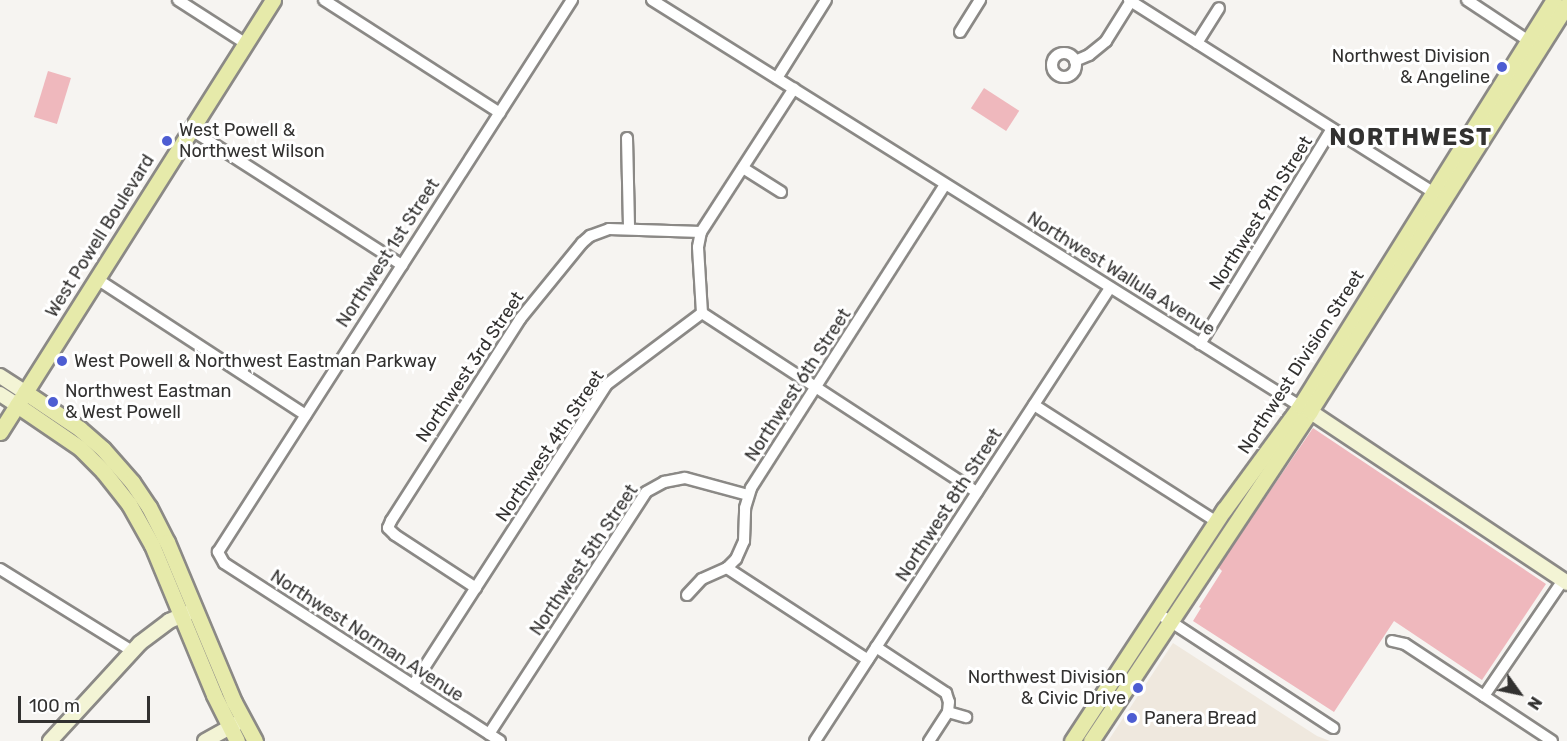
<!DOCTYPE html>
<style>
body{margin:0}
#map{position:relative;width:1567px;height:741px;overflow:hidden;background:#f6f4f1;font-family:Rubik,sans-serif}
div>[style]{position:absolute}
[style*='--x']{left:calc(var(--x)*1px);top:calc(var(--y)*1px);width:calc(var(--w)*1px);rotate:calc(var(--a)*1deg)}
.built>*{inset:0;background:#efe8de}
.green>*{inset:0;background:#efb8bd;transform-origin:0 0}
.roads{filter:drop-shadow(2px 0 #8b8986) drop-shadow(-2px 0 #8b8986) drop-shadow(0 2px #8b8986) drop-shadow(0 -2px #8b8986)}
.street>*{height:10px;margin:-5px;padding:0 5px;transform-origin:5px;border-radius:5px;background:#fff}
.street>.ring{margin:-5px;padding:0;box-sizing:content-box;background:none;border:10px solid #fff;border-radius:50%}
.secondary>*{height:14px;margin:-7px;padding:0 7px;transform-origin:7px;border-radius:7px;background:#f3f4d5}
.primary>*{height:15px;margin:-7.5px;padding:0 7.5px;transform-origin:7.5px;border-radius:7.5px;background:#e6eaaa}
.dots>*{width:16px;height:16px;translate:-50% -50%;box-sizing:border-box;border:3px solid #fff;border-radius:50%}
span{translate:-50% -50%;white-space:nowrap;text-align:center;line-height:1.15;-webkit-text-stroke:6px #fff;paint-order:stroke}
.poi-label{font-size:18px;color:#323130}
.right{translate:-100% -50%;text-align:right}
.left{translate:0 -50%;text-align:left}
.street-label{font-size:18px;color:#323130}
.district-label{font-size:24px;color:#323130;font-weight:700;letter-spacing:1.5px}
.north{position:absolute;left:1489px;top:663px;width:60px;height:60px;-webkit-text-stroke:4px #fff;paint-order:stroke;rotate:123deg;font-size:16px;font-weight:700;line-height:24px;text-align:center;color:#323130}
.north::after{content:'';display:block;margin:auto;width:21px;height:27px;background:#323130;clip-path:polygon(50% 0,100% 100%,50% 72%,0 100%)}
.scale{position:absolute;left:18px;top:696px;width:132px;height:27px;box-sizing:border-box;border:3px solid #323130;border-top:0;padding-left:8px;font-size:18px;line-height:21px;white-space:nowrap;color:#323130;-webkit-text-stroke:4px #fff;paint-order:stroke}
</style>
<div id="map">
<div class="built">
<div style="clip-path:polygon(1173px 643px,1317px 736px,1330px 741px,1108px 741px)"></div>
</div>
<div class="green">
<div style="left:48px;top:71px;width:24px;height:48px;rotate:17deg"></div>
<div style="left:984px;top:88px;width:42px;height:24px;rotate:33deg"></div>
<div style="clip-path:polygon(1313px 428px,1546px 584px,1482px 680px,1394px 621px,1334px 712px,1193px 621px,1201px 608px,1199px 607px,1222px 571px,1218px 567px)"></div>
</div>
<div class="roads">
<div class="street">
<div style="--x:178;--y:0;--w:80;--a:32.7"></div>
<div style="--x:324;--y:0;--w:209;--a:32.7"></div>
<div style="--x:652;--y:0;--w:765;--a:32.07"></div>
<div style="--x:1129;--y:0;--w:365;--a:32.3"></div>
<div style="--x:1467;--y:0;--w:78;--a:33.5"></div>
<div style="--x:960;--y:32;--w:38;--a:-58"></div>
<div style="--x:1197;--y:43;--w:41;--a:-57.8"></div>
<div class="ring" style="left:1052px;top:53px;width:14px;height:14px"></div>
<div style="--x:1075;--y:61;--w:15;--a:-23"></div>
<div style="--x:1089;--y:55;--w:22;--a:-39"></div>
<div style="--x:1106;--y:41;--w:47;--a:-58"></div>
<div style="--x:777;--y:78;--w:92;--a:-57.9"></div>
<div style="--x:190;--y:129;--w:252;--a:32.7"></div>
<div style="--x:627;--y:138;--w:91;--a:88.7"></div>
<div style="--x:743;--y:168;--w:45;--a:32.3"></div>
<div style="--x:97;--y:279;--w:249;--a:33.1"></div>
<div style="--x:702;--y:313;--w:328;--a:33.1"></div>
<div style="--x:1200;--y:344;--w:252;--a:-58.5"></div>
<div style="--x:1034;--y:405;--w:217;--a:32.6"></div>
<div style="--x:727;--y:568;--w:168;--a:33.1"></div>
<div style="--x:0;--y:569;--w:155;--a:31.8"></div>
<div style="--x:476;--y:588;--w:97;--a:-146.8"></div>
<div style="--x:395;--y:535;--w:10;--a:-135"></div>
<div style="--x:388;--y:528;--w:8;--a:-67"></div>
<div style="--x:391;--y:521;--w:240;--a:-57.4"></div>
<div style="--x:520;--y:319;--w:98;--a:-50.8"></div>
<div style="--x:582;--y:243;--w:11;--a:-41"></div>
<div style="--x:590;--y:236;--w:20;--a:-20"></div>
<div style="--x:609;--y:229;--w:92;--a:1.9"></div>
<div style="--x:687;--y:595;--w:22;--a:-47"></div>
<div style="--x:702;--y:579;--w:27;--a:-24"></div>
<div style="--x:727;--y:568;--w:13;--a:-45"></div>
<div style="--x:736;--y:559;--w:20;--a:-66"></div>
<div style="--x:744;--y:541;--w:33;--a:-88"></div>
<div style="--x:745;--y:508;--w:21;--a:-73"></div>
<div style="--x:751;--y:488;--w:360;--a:-57.4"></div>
<div style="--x:1156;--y:612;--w:212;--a:33.2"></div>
<div style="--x:1392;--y:641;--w:13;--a:13"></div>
<div style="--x:1405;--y:644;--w:176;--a:33.4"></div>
<div style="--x:876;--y:647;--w:84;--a:33.3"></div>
<div style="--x:946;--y:693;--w:9;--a:72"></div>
<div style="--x:949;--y:702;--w:10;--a:96"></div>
<div style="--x:948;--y:712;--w:35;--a:123"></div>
<div style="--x:413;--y:685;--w:357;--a:-57.2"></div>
<div style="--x:606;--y:385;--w:120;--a:-36.9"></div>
<div style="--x:702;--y:313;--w:66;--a:-93.5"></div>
<div style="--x:698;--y:247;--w:15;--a:-79"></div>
<div style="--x:701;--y:232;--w:171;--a:-57.1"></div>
<div style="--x:1484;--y:696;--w:140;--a:-55.7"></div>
<div style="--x:948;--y:712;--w:19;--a:16"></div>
<div style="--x:489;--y:734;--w:288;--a:-57"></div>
<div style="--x:646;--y:492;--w:21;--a:-29"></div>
<div style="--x:664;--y:482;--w:21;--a:-11"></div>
<div style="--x:685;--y:478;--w:65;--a:15.1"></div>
<div style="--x:500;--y:741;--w:328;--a:-147.2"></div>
<div style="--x:224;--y:563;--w:13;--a:-119"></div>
<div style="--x:218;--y:552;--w:656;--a:-57.33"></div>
<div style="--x:815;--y:741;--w:541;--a:-56.93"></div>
</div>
<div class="secondary">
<div style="--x:0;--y:376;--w:30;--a:33"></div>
<div style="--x:0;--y:394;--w:20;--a:33"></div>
<div style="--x:1302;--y:406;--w:319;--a:33.7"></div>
<div style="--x:50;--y:741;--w:133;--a:-47.4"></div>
<div style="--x:140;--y:643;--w:36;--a:-37"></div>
<div style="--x:169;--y:621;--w:23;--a:-23"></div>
<div style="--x:205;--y:741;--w:39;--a:-29"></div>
</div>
<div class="primary">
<div style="--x:25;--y:392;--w:66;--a:33.9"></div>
<div style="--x:80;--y:429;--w:30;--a:41"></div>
<div style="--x:103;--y:449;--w:44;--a:48.7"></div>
<div style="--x:132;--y:482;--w:30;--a:56"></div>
<div style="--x:149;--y:507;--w:39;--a:63"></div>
<div style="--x:167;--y:542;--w:173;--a:67.3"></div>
<div style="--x:234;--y:702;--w:44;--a:61.7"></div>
<div style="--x:17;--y:405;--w:76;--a:34.3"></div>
<div style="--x:80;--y:448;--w:33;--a:45"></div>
<div style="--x:103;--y:471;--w:42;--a:51.8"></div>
<div style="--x:129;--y:504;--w:47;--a:60.7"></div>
<div style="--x:152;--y:545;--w:162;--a:67.5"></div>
<div style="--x:214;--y:695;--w:51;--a:63.4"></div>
<div style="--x:0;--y:432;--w:511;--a:-57.71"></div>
<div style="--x:1072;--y:741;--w:277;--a:-56.7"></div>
<div style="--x:1224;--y:510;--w:129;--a:-53.8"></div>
<div style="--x:1300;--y:406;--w:479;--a:-58"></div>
<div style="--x:1091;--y:741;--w:396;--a:-56.4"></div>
<div style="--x:1310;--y:411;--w:481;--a:-57.7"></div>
</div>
</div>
<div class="dots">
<div style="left:1502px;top:67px;background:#4d5dd2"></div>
<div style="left:167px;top:141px;background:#4d5dd2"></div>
<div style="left:62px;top:361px;background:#4d5dd2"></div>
<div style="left:53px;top:402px;background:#4d5dd2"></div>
<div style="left:1138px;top:688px;background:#4d5dd2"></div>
<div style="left:1132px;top:718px;background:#4d5dd2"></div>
</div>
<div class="poi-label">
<span class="right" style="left:1490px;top:67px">Northwest Division<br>&amp; Angeline</span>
<span class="left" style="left:179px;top:141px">West Powell &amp;<br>Northwest Wilson</span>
<span class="left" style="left:74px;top:361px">West Powell &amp; Northwest Eastman Parkway</span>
<span class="left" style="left:65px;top:402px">Northwest Eastman<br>&amp; West Powell</span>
<span class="right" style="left:1126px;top:688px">Northwest Division<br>&amp; Civic Drive</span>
<span class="left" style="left:1144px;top:718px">Panera Bread</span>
</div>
<div class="street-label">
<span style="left:1261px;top:213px;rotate:-58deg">Northwest 9th Street</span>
<span style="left:100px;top:236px;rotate:-58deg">West Powell Boulevard</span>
<span style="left:388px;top:253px;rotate:-57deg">Northwest 1st Street</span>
<span style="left:1121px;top:274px;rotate:32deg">Northwest Wallula Avenue</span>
<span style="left:1301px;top:362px;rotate:-57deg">Northwest Division Street</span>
<span style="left:470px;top:367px;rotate:-56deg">Northwest 3rd Street</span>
<span style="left:798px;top:385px;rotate:-57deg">Northwest 6th Street</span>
<span style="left:550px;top:446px;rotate:-56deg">Northwest 4th Street</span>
<span style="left:949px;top:505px;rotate:-57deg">Northwest 8th Street</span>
<span style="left:584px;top:560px;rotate:-56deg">Northwest 5th Street</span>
<span style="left:367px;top:636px;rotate:33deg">Northwest Norman Avenue</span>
</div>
<div class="district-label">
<span style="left:1411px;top:138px">NORTHWEST</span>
</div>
<div class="north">N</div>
<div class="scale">100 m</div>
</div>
